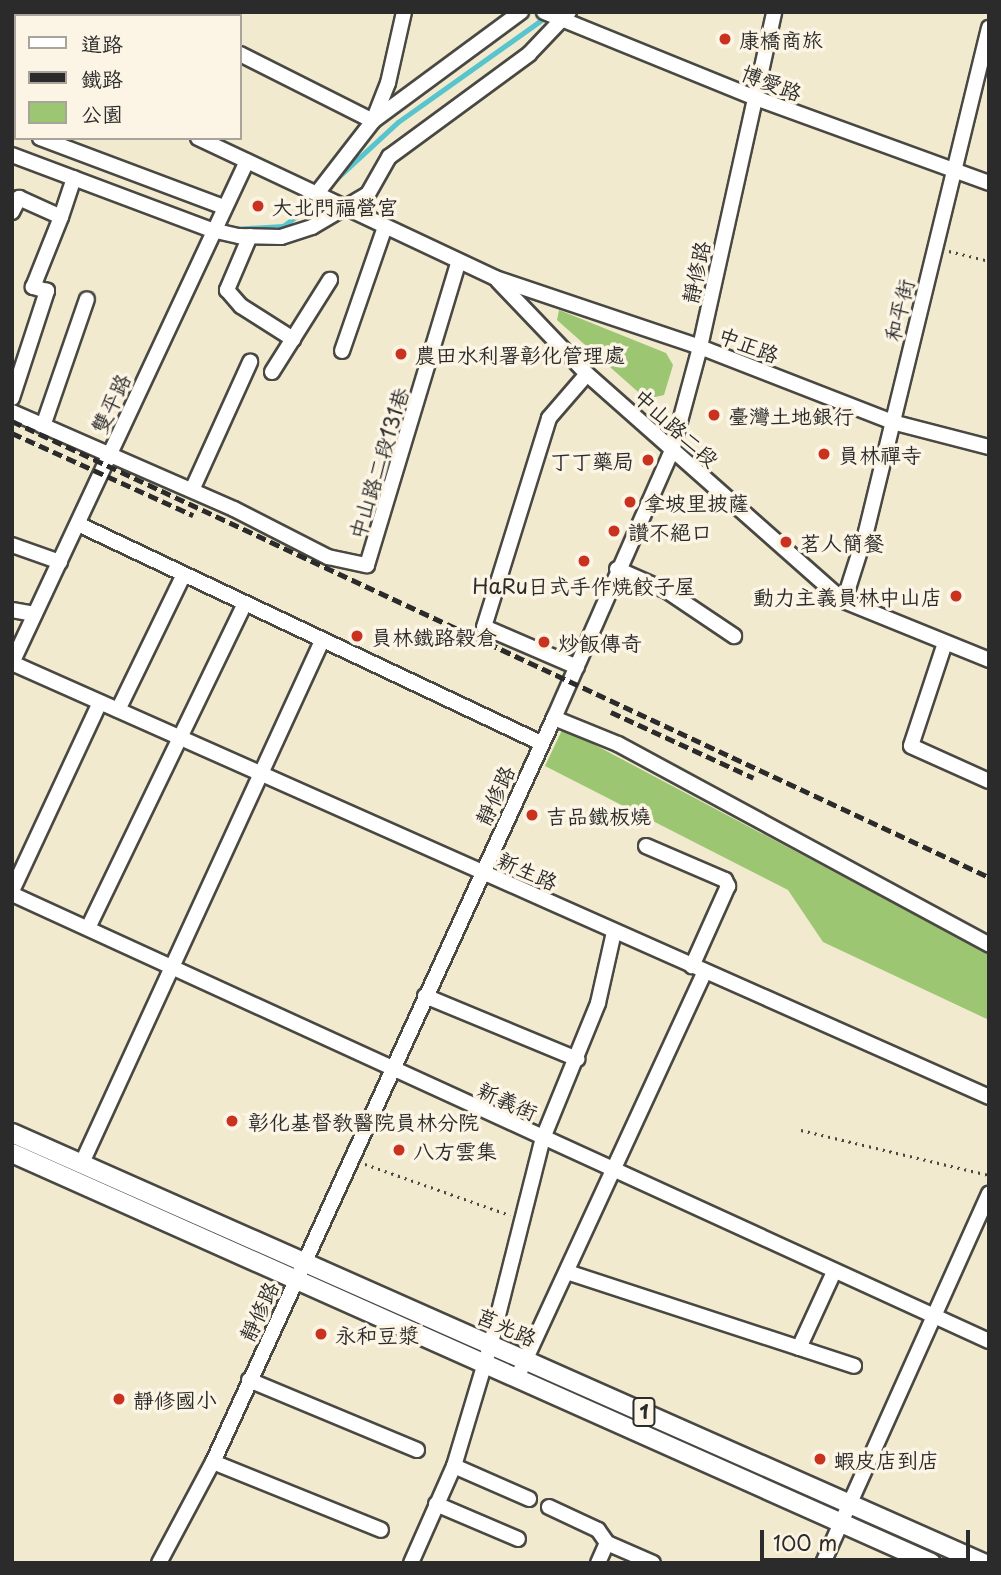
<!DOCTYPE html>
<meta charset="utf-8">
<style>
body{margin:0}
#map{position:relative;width:1001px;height:1575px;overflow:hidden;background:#f1eace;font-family:"Playpen Sans","LXGW WenKai TC",sans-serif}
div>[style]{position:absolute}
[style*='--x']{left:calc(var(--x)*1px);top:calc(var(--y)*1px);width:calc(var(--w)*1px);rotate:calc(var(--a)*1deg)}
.green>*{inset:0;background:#9cc672}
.stream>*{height:4.5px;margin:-2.25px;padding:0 2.25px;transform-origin:2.25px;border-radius:2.25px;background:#57c4ce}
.path>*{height:2.5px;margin-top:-1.25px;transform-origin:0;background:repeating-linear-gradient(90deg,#494843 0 2px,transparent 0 7px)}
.roads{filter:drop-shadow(2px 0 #494843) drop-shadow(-2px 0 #494843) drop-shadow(0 2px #494843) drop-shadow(0 -2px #494843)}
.minor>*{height:14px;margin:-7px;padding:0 7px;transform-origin:7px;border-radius:7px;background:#fff}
.major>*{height:18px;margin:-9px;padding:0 9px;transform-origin:9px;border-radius:9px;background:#fff}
.rail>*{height:4.5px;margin-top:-2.25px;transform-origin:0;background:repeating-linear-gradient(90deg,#2b2b2b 0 10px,transparent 0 15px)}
.dots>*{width:19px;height:19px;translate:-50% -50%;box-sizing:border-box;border:4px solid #fcf5e5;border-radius:50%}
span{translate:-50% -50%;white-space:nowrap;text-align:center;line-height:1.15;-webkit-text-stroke:7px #fcf5e5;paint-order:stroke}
.shield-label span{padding:2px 5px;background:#fcf5e5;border:2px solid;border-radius:5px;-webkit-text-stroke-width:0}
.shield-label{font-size:19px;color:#2b2b2b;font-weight:700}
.poi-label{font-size:21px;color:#2b2b2b}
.left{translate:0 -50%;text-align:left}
.right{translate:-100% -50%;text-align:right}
.street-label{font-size:21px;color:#2b2b2b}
.frame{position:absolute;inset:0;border:14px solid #2b2b2b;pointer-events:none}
.legend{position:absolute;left:14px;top:14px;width:228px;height:126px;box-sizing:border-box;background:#fcf5e5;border:2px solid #a8a49b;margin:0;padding:9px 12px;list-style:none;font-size:21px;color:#2b2b2b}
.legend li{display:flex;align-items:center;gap:14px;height:35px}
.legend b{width:35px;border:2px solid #a8a49b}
.scale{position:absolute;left:760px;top:1530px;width:210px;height:32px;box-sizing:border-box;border:4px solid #2b2b2b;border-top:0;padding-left:9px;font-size:21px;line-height:24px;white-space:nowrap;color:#2b2b2b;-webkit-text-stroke:5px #fcf5e5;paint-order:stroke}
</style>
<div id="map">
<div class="green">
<div style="clip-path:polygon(559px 310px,666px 353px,673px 365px,664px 395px,646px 399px,557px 320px)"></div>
<div style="clip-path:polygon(563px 728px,989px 954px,989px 1020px,823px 942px,788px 890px,545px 766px)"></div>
</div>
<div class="stream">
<div style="--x:333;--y:182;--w:88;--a:-42.7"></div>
<div style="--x:398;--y:122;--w:183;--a:-35.4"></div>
<div style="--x:232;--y:229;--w:51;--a:-3.4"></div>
<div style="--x:283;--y:226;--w:44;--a:-35.8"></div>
</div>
<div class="path">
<div style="--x:949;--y:251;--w:41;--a:14"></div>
<div style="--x:801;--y:1130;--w:193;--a:13.5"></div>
<div style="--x:365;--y:1164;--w:154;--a:19.4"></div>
</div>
<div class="roads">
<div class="minor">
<div style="--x:544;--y:12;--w:226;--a:22.1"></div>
<div style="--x:753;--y:97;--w:251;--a:20"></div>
<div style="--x:227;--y:16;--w:4;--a:-76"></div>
<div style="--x:12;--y:48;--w:4;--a:27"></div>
<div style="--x:240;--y:54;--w:149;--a:26.7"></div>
<div style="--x:373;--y:121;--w:41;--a:-68.5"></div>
<div style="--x:388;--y:83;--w:73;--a:-77.3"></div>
<div style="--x:12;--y:128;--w:4;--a:14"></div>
<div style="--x:40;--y:138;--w:197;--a:20.6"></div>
<div style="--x:198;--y:138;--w:328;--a:25.2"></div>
<div style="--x:495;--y:278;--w:216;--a:18.6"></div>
<div style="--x:700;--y:347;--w:206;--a:21.3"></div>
<div style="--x:892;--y:422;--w:100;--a:14.5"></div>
<div style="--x:12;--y:155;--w:214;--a:20.6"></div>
<div style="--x:212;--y:230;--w:28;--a:13"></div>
<div style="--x:239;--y:236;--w:42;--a:1.4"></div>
<div style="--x:281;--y:237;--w:33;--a:-18"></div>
<div style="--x:312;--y:227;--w:65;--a:-30.5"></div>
<div style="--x:368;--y:194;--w:43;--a:-60.4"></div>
<div style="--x:389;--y:157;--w:174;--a:-36.3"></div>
<div style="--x:529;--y:54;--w:58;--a:-46.4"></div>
<div style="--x:318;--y:192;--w:90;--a:-52.2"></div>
<div style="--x:373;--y:121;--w:184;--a:-36.4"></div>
<div style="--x:12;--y:212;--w:16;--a:-63"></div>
<div style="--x:19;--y:198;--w:46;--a:24.3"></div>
<div style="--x:61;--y:217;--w:41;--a:-71.6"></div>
<div style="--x:250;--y:236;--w:59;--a:113.1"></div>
<div style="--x:227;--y:290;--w:21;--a:49"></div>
<div style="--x:241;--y:306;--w:62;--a:32.4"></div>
<div style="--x:498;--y:281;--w:129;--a:46.3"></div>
<div style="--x:587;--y:374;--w:343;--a:41.5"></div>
<div style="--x:844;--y:601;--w:157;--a:22.1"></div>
<div style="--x:342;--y:351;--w:131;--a:-70.9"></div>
<div style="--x:272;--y:372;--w:109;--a:-57.8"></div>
<div style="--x:12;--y:398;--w:113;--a:-71.9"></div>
<div style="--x:47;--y:291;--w:15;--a:-164"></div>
<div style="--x:33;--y:287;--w:75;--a:-68.2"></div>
<div style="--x:12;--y:412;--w:242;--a:23.6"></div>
<div style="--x:234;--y:509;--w:106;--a:27.1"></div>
<div style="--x:328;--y:557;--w:40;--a:12"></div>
<div style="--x:367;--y:565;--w:315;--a:-73.2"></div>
<div style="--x:43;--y:426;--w:134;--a:-70.9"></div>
<div style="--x:192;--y:490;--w:141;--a:-65.6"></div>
<div style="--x:80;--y:525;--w:510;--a:25.31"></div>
<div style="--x:12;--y:545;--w:51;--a:19.5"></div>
<div style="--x:617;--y:569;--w:55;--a:23.7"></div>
<div style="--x:667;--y:591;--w:81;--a:33.9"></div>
<div style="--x:844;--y:601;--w:72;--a:-72.3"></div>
<div style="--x:866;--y:532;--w:519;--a:-76.29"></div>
<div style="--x:12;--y:610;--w:23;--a:10"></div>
<div style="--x:945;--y:643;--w:108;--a:108.3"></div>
<div style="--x:911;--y:746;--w:85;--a:24.2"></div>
<div style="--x:12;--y:663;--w:1069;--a:23.95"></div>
<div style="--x:12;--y:663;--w:554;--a:-64.91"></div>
<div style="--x:577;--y:667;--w:101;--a:-156.7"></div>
<div style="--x:484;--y:627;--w:219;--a:-72.7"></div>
<div style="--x:549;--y:418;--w:58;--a:-49.2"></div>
<div style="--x:118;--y:710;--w:149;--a:-64.1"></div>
<div style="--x:554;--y:718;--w:69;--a:22.1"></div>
<div style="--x:618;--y:744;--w:422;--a:28.4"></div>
<div style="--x:646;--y:846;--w:86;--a:23.3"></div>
<div style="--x:725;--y:880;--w:7;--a:63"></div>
<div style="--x:728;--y:886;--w:88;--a:114.2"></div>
<div style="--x:12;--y:891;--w:208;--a:-65"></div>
<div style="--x:12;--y:894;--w:1074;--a:24.59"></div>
<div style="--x:88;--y:928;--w:359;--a:-64.2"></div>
<div style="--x:425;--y:996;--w:165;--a:22.5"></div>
<div style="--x:81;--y:1165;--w:575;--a:-65.31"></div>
<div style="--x:567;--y:1272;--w:302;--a:18.1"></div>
<div style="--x:799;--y:1348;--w:84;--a:-65.3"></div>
<div style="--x:517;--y:1378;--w:447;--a:-65.2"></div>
<div style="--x:249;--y:1380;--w:182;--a:22.6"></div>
<div style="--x:213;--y:1462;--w:181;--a:22"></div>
<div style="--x:454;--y:1466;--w:82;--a:23.7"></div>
<div style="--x:436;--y:1504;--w:89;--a:23.1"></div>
<div style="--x:549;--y:1507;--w:54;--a:25.1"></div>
<div style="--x:598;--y:1530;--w:16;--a:55"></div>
<div style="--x:607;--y:1543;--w:50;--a:23.5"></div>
<div style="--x:159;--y:1563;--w:115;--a:-61.9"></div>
<div style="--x:213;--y:1462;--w:818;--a:-65.38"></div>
<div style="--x:554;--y:718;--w:292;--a:-66.2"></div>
<div style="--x:672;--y:451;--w:108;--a:-74.9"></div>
<div style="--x:700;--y:347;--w:343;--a:-77.5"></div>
<div style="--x:411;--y:1563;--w:106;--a:-66.1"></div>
<div style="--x:454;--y:1466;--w:128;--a:-73.3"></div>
<div style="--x:491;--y:1343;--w:211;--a:-75.8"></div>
<div style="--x:543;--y:1138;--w:146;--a:-67.8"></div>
<div style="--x:598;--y:1003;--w:73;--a:-77.3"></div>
<div style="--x:598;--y:1563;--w:22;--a:-66"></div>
<div style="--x:823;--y:1563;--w:405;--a:-65.8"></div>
</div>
<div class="major">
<div style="--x:12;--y:1133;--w:1062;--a:23.89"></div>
<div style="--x:12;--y:1153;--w:1006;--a:24.04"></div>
</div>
</div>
<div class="rail">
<div style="--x:12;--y:421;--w:1078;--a:25.02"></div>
<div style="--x:12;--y:433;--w:199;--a:24.4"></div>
<div style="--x:611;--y:712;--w:157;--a:24.8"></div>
</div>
<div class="dots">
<div style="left:725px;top:39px;background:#c8321e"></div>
<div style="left:258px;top:206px;background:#c8321e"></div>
<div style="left:401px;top:354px;background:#c8321e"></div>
<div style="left:714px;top:415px;background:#c8321e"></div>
<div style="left:824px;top:454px;background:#c8321e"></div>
<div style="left:648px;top:460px;background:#c8321e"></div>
<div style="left:630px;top:502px;background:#c8321e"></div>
<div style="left:614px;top:531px;background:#c8321e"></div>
<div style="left:786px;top:542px;background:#c8321e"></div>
<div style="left:584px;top:561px;background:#c8321e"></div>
<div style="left:956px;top:596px;background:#c8321e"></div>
<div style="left:357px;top:636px;background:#c8321e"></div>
<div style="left:544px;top:642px;background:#c8321e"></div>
<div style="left:532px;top:815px;background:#c8321e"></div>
<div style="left:232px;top:1121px;background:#c8321e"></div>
<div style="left:399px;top:1150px;background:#c8321e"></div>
<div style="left:321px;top:1334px;background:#c8321e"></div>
<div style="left:119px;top:1399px;background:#c8321e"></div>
<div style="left:820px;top:1459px;background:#c8321e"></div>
</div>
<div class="shield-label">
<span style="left:644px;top:1412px">1</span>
</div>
<div class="poi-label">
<span class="left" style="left:739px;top:39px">康橋商旅</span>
<span class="left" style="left:272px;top:206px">大北門福營宮</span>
<span class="left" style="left:415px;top:354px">農田水利署彰化管理處</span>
<span class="left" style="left:728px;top:415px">臺灣土地銀行</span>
<span class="left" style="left:838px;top:454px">員林禪寺</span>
<span class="right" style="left:634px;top:460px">丁丁藥局</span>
<span class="left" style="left:644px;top:502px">拿坡里披薩</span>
<span class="left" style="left:628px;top:531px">讚不絕口</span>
<span class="left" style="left:800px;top:542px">茗人簡餐</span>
<span style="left:584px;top:585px">HaRu日式手作焼餃子屋</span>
<span class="right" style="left:942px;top:596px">動力主義員林中山店</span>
<span class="left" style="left:371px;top:636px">員林鐵路穀倉</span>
<span class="left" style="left:558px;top:642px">炒飯傳奇</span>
<span class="left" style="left:546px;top:815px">吉品鐵板燒</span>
<span class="left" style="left:248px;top:1121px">彰化基督教醫院員林分院</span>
<span class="left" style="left:413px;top:1150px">八方雲集</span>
<span class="left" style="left:335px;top:1334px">永和豆漿</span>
<span class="left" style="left:133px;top:1399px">靜修國小</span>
<span class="left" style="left:834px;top:1459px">蝦皮店到店</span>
</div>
<div class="street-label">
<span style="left:772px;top:82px;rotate:21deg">博愛路</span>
<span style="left:695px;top:272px;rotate:-78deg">靜修路</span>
<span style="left:898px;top:310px;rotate:-76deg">和平街</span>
<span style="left:749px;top:344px;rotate:21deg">中正路</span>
<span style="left:110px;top:403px;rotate:-65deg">雙平路</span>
<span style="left:677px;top:427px;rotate:42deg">中山路二段</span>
<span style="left:378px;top:463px;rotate:-73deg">中山路二段131巷</span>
<span style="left:494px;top:795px;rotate:-65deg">靜修路</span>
<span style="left:528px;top:870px;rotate:24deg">新生路</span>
<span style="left:508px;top:1100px;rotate:24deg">新義街</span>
<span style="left:258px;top:1311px;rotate:-65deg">靜修路</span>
<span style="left:507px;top:1326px;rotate:24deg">莒光路</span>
</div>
<div class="frame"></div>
<ul class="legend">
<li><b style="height:9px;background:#fff"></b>道路</li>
<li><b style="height:9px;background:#2b2b2b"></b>鐵路</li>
<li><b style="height:19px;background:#9cc672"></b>公園</li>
</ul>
<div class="scale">100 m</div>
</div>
